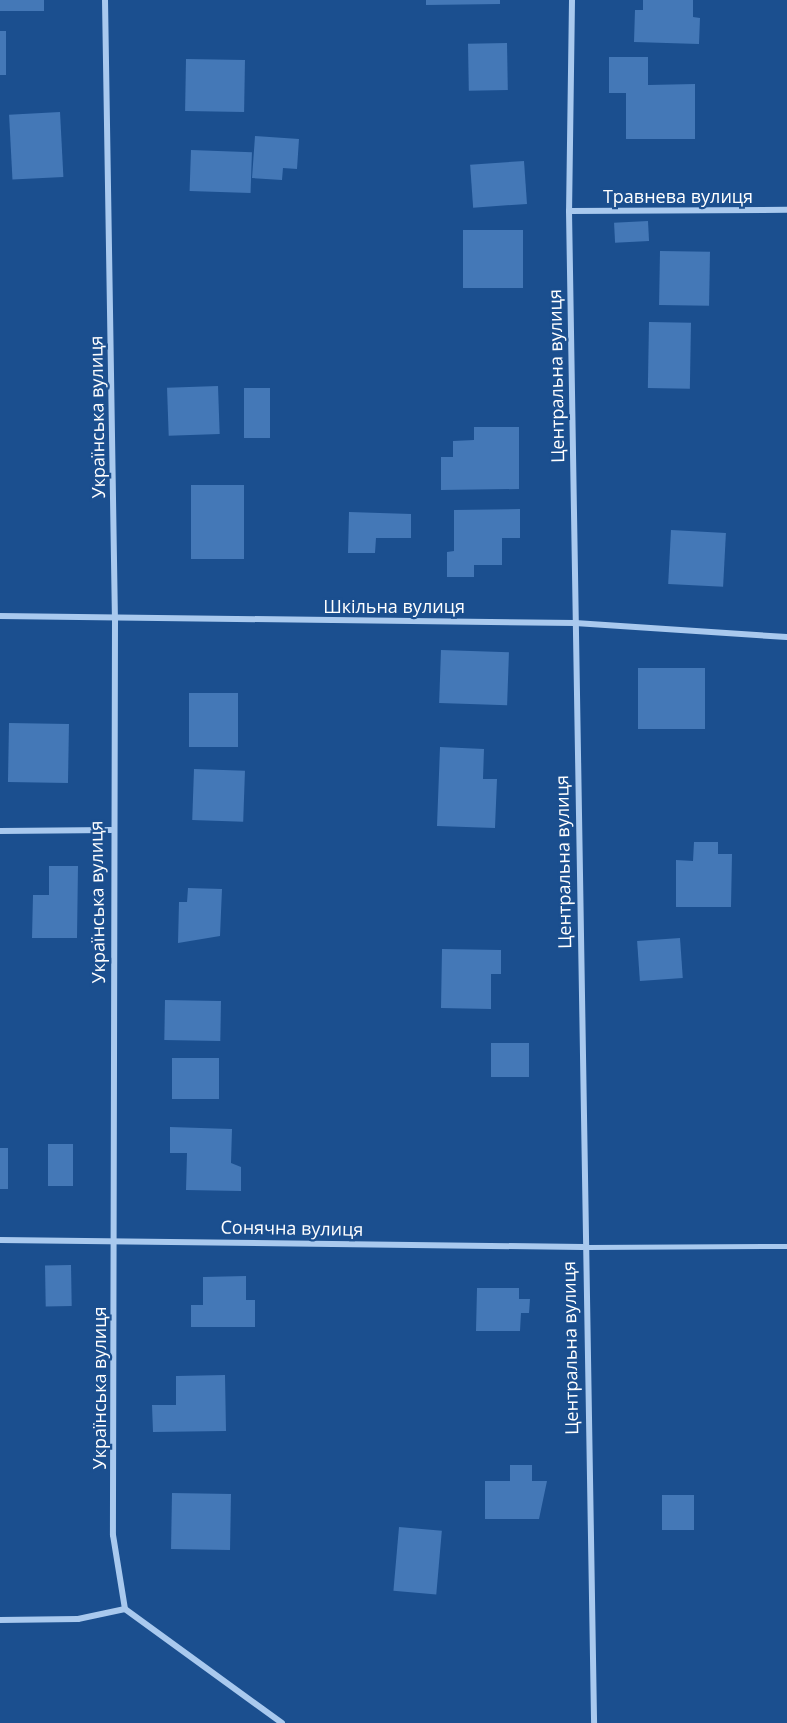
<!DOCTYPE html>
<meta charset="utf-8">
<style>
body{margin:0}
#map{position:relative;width:787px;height:1723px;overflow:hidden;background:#1b4f8f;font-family:"Open Sans",sans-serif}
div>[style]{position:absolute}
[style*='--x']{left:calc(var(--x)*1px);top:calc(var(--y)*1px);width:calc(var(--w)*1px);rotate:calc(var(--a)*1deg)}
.building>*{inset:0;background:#4478b7;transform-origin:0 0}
.service>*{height:4.5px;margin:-2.25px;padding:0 2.25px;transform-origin:2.25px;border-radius:2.25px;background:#a9c9ee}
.minor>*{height:6px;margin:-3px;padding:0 3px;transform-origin:3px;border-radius:3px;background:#a9c9ee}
span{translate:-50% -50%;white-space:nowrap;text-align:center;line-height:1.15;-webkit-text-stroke:4.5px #1b4f8f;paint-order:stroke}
.street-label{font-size:18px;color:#fff}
</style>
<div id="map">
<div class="building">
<div style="left:0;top:0;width:44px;height:11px"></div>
<div style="clip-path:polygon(426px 0,500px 0,500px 4px,426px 5px)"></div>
<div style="clip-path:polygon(643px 0,693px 0,693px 17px,700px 18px,699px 44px,634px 42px,635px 10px,643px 10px)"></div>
<div style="left:0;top:31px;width:6px;height:44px"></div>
<div style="left:507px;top:43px;width:47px;height:39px;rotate:89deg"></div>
<div style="clip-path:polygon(609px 57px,648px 57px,648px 85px,695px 84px,695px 139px,626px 139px,626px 93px,609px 93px)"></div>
<div style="left:186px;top:59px;width:59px;height:52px;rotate:1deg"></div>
<div style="left:60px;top:112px;width:65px;height:51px;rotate:87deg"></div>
<div style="clip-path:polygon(255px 136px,299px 139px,297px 169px,283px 168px,282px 180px,252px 178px)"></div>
<div style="left:191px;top:150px;width:61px;height:41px;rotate:2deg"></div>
<div style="left:524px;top:161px;width:43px;height:54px;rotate:86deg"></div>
<div style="left:648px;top:221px;width:20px;height:34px;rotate:87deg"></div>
<div style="left:463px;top:230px;width:60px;height:58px"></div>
<div style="left:660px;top:251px;width:50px;height:54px;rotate:1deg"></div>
<div style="left:649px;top:322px;width:42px;height:66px;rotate:1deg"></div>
<div style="left:218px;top:386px;width:48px;height:51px;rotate:88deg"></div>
<div style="left:244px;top:388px;width:26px;height:50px"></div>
<div style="clip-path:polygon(474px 427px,519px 427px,519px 489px,441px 490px,441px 457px,453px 457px,453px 441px,474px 440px)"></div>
<div style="left:244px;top:485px;width:74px;height:53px;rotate:90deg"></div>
<div style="clip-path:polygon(520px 509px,520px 538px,502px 538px,502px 565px,474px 565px,474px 577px,447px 577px,447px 552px,454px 551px,454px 510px)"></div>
<div style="clip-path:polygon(349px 512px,411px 514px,411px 538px,376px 538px,375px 553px,348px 553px)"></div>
<div style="left:671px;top:530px;width:55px;height:54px;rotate:3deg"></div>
<div style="left:441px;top:650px;width:68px;height:53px;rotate:2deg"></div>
<div style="left:638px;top:668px;width:67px;height:61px"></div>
<div style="left:189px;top:693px;width:49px;height:54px"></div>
<div style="left:9px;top:723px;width:60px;height:59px;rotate:1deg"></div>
<div style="clip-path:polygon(440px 747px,484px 749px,483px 779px,497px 779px,495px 828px,437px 826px)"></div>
<div style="left:194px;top:769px;width:51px;height:51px;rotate:2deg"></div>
<div style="clip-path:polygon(694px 842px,718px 842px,718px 854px,732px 854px,731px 907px,676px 907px,676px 860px,693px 861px)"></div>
<div style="clip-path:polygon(49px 866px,78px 866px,77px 938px,32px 938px,33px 895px,49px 895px)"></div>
<div style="clip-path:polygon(188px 888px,222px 889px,220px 936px,178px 943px,179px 902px,187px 902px)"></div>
<div style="left:680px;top:938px;width:40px;height:43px;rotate:86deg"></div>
<div style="clip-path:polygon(442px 949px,501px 950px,501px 974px,491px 974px,491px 1009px,441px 1008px)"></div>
<div style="left:165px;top:1000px;width:56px;height:40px;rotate:1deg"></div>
<div style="left:529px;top:1043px;width:34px;height:38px;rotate:90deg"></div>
<div style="left:172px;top:1058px;width:47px;height:41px"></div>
<div style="clip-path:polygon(170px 1127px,232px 1129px,231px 1163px,241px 1167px,241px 1191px,186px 1190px,187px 1153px,170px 1153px)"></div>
<div style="left:48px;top:1144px;width:25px;height:42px"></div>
<div style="left:0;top:1148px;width:8px;height:41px"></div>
<div style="left:71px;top:1265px;width:41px;height:26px;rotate:89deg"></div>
<div style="clip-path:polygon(246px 1276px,246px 1300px,255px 1300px,255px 1327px,191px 1327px,191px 1305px,203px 1305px,203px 1277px)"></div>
<div style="clip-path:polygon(477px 1288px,519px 1288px,519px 1299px,530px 1299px,529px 1313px,521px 1313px,520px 1331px,476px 1331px)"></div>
<div style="clip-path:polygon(225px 1375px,226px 1431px,153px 1432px,152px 1405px,176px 1405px,176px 1376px)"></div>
<div style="clip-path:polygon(510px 1465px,532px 1465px,532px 1481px,547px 1481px,539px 1519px,485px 1519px,485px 1481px,510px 1481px)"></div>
<div style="left:172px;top:1493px;width:59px;height:56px;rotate:1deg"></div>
<div style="left:662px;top:1495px;width:32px;height:35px"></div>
<div style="left:399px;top:1527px;width:43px;height:64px;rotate:5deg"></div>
</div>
<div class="service">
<div style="--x:586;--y:1247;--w:201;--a:-0.3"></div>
</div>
<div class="minor">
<div style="--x:105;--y:0;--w:620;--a:89.08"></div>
<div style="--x:115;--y:620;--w:915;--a:90.13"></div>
<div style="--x:113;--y:1535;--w:75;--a:80.8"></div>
<div style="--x:125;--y:1609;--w:194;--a:36"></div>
<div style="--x:572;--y:0;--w:211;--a:90.8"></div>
<div style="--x:569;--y:211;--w:1512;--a:89.05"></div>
<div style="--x:569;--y:211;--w:218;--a:-0.3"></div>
<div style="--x:0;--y:616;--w:575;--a:0.7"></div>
<div style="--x:575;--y:623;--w:212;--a:3.8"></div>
<div style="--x:0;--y:831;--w:111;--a:-0.5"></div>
<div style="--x:0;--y:1240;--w:583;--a:0.69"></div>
<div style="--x:0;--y:1620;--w:78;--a:-0.7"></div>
<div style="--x:78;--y:1619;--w:48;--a:-12"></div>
</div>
<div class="street-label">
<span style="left:678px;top:196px">Травнева вулиця</span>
<span style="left:556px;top:376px;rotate:-91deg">Центральна вулиця</span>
<span style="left:97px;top:417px;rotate:-91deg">Українська вулиця</span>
<span style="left:394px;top:606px">Шкільна вулиця</span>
<span style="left:563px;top:862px;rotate:-91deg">Центральна вулиця</span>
<span style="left:97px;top:902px;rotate:-91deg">Українська вулиця</span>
<span style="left:292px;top:1228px;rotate:1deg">Сонячна вулиця</span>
<span style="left:570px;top:1348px;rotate:-91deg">Центральна вулиця</span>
<span style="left:99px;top:1388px;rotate:-90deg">Українська вулиця</span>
</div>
</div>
